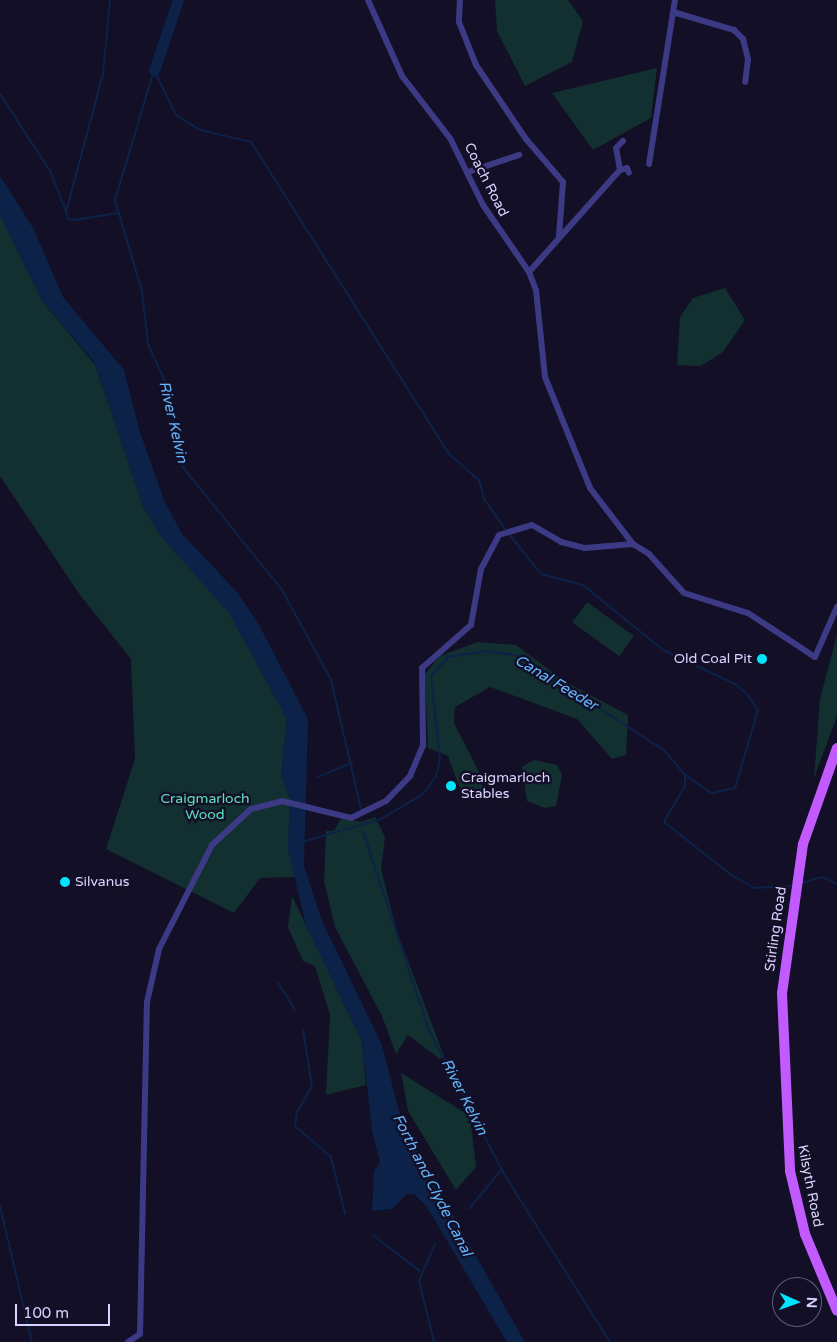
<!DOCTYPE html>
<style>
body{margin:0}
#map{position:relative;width:837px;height:1342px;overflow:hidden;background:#130f26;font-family:"Varela Round",sans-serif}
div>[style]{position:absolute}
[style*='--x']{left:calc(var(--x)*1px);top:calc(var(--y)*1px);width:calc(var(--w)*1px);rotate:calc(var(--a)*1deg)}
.green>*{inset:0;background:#12302f;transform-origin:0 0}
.water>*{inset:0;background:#0c2248}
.stream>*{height:2px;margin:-1px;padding:0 1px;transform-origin:1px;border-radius:1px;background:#0c2248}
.river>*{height:11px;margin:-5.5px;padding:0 5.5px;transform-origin:5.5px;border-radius:5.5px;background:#0c2248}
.street>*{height:6px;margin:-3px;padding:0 3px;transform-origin:3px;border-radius:3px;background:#3d3a85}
.primary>*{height:10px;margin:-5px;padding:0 5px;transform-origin:5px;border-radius:5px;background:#c25bff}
.dots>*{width:14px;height:14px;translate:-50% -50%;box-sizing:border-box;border:2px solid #130f26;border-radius:50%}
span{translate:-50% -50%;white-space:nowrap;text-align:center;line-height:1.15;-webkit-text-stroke:5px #130f26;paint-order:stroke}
.street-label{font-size:14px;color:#d9d4ff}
.poi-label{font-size:14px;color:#d9d4ff}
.right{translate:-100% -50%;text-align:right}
.left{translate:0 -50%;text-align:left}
.park-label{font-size:14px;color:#5fe0c0}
.water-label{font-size:15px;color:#62b6ff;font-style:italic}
.north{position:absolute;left:772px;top:1277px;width:50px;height:50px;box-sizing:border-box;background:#130f26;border:1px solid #625e7d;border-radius:50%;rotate:92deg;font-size:14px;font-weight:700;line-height:20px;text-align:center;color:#d9d4ff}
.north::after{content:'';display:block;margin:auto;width:18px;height:22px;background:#00e5ff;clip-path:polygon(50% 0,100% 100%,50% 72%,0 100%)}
.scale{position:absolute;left:15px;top:1304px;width:95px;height:22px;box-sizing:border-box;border:2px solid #d9d4ff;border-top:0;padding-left:6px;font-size:15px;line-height:18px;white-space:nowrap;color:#d9d4ff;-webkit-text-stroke:4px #130f26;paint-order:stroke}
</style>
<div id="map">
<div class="green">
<div style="clip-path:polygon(495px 0,568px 0,583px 21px,572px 62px,525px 86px,497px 31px)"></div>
<div style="clip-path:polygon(657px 68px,651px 118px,593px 150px,552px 93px)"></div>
<div style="clip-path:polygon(0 215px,43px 302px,95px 365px,143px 506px,160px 535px,229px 612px,287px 719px,281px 776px,290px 799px,288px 848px,295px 877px,260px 878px,234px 913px,106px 849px,135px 759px,131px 659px,80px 595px,0 476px)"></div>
<div style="clip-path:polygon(725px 288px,745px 320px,723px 352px,701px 366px,677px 365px,680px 317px,693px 298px)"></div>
<div style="left:587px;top:602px;width:58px;height:25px;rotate:36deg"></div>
<div style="clip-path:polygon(837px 634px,837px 716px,814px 778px,820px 699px)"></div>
<div style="clip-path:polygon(478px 642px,516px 645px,564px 681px,628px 715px,626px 755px,612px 759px,577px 719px,490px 687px,455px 707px,454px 723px,483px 780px,481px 795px,461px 791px,448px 756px,428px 748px,425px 674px,440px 656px)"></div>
<div style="clip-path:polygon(534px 760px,557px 765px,562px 775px,556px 806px,545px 808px,527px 801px,522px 767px)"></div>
<div style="clip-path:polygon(375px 817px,385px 837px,381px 869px,396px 929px,444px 1056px,440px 1059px,408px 1035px,396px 1054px,382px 1016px,335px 927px,324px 881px,326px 831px,334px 831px,341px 819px,361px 822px)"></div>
<div style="clip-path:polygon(292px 896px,362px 1041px,366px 1085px,326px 1095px,330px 1015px,315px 966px,303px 961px,288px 927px)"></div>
<div style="clip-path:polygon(401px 1073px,470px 1116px,476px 1167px,456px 1190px,408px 1111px)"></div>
</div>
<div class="water">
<div style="clip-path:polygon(0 176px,33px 228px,63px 297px,124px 370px,140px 432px,164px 500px,182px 534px,237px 592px,258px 623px,308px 719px,304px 866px,322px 921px,382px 1045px,399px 1111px,418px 1154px,525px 1342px,507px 1342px,427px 1207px,414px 1194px,406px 1195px,392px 1209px,372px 1211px,374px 1171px,380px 1162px,372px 1131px,362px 1041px,306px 926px,288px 849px,290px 799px,281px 776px,287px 719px,229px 613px,160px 535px,143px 506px,94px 362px,43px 302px,0 215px)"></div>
</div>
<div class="stream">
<div style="--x:110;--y:0;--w:74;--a:95.4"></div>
<div style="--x:103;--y:74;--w:143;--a:105"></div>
<div style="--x:66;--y:212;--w:7;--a:74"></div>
<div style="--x:68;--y:219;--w:6;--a:9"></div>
<div style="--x:74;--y:220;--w:45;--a:-9"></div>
<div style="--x:154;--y:70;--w:50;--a:63.9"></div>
<div style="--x:176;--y:115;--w:28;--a:32"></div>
<div style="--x:200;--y:130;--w:52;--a:13.2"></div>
<div style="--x:251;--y:142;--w:370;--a:57.6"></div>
<div style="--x:449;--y:454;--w:40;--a:41"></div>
<div style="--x:479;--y:480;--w:20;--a:75"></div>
<div style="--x:484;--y:499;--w:38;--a:55"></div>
<div style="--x:154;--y:70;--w:136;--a:106.7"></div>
<div style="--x:115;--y:200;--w:96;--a:73.6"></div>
<div style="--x:142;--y:292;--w:52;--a:83.4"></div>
<div style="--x:148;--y:344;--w:48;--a:65.6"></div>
<div style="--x:168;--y:388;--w:79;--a:79.8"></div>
<div style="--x:182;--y:466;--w:159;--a:51.1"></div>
<div style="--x:282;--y:590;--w:102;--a:61.4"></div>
<div style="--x:331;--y:680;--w:132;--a:76.9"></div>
<div style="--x:0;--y:94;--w:92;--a:57"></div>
<div style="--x:50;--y:171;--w:43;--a:68.2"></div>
<div style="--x:509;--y:534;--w:51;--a:51.3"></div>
<div style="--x:541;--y:574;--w:43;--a:14.7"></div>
<div style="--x:583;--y:585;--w:103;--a:39.1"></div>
<div style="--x:663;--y:650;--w:80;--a:25.3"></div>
<div style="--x:735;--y:684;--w:16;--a:40"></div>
<div style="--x:747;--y:694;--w:19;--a:55"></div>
<div style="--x:758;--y:710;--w:81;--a:106.4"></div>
<div style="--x:735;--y:788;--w:25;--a:168"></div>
<div style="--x:711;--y:793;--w:32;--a:-145"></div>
<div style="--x:685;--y:775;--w:11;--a:90"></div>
<div style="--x:685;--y:786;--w:42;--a:120.3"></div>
<div style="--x:664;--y:822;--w:84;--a:38.2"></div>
<div style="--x:730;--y:874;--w:28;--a:30"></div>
<div style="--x:754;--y:888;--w:38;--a:-3"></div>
<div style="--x:318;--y:777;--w:38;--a:-23"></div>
<div style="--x:363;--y:831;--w:207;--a:71.7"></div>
<div style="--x:428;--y:1028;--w:165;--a:62.5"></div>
<div style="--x:504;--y:1174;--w:199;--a:57.8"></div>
<div style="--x:302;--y:842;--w:82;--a:-16.2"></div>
<div style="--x:381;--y:819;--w:49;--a:-30.8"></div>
<div style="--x:423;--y:794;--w:21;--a:-53"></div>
<div style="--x:436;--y:777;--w:18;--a:-77"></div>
<div style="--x:440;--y:759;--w:83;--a:-96.2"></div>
<div style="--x:431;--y:676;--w:25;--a:-48"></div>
<div style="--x:448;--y:657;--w:40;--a:-8.5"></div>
<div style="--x:488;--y:651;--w:30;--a:9"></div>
<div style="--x:518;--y:656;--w:174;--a:32.8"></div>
<div style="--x:664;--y:750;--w:33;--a:50"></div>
<div style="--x:802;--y:883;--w:21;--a:-17"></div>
<div style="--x:822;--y:877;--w:17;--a:25"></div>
<div style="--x:278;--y:982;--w:33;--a:59"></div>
<div style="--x:303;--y:1030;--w:57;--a:80.9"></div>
<div style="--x:312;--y:1086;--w:30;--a:120"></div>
<div style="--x:297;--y:1112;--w:14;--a:98"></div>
<div style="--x:295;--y:1126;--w:48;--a:40.7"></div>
<div style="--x:331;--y:1157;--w:58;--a:76"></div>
<div style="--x:0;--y:1206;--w:140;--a:76.8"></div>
<div style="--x:469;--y:1209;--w:50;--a:-50.6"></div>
<div style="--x:373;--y:1235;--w:59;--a:37.5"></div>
<div style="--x:434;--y:1342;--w:63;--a:-103.8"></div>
<div style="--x:419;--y:1281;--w:40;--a:-66.6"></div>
</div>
<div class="river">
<div style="--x:154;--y:70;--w:74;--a:-71.1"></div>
</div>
<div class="street">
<div style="--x:368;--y:0;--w:83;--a:65.9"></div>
<div style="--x:402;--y:76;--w:78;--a:52.3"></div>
<div style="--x:450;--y:138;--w:75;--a:63.8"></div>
<div style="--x:483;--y:205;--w:81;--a:55.5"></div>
<div style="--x:529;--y:272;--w:19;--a:69"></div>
<div style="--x:536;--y:290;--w:87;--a:84.1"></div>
<div style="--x:545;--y:377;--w:120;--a:67.9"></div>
<div style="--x:590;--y:488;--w:71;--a:52.5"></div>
<div style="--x:460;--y:0;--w:22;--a:93"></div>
<div style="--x:459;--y:22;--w:46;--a:68.4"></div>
<div style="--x:476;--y:65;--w:89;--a:56"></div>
<div style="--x:526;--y:139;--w:57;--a:49.3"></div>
<div style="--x:563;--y:182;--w:54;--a:94.2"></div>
<div style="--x:673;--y:12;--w:64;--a:16.4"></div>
<div style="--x:734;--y:30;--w:13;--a:45"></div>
<div style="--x:743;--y:39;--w:21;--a:76"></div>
<div style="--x:748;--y:59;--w:23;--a:97"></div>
<div style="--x:649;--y:164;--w:166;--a:-81"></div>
<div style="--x:620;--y:170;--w:22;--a:-100"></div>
<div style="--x:616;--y:148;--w:10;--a:-45"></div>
<div style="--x:468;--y:172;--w:54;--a:-18.4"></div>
<div style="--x:529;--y:272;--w:137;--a:-48.3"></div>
<div style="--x:620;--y:170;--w:7;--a:-16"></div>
<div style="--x:627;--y:168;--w:5;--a:68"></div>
<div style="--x:128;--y:1342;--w:14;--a:-34"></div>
<div style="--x:140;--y:1334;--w:332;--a:-88.8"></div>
<div style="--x:147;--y:1002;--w:54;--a:-77.2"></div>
<div style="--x:159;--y:949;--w:117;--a:-63"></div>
<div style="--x:212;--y:845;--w:53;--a:-42.7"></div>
<div style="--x:251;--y:809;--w:32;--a:-14"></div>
<div style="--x:282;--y:801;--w:71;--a:13.8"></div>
<div style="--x:351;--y:818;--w:39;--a:-26"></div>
<div style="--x:386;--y:801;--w:35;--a:-46"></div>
<div style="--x:410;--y:776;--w:34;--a:-67"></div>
<div style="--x:423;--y:745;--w:77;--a:-90.7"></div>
<div style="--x:422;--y:668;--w:65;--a:-41.3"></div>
<div style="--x:471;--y:625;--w:57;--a:-79.9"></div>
<div style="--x:481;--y:569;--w:38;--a:-62"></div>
<div style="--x:499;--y:535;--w:34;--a:-17"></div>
<div style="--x:532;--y:525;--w:34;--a:30"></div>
<div style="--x:561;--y:542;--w:25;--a:14"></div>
<div style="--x:585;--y:548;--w:48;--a:-4.8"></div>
<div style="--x:633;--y:544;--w:19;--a:32"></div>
<div style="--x:649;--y:554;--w:52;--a:48.1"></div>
<div style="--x:684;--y:593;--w:67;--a:17.4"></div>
<div style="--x:748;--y:613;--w:80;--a:33.3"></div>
<div style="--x:815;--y:657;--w:55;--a:-66.3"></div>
</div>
<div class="primary">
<div style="--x:837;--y:748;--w:102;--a:109.5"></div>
<div style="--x:803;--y:844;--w:150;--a:98"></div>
<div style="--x:782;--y:993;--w:178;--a:87.4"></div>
<div style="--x:790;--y:1171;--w:65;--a:76.6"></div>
<div style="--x:805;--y:1234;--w:83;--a:67.4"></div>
</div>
<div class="dots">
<div style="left:762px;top:659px;background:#00e5ff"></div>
<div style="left:451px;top:786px;background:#00e5ff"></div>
<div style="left:65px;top:882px;background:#00e5ff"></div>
</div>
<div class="street-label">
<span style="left:486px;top:180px;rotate:63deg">Coach Road</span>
<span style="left:776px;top:929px;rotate:-82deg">Stirling Road</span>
<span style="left:810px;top:1186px;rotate:79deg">Kilsyth Road</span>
</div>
<div class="poi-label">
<span class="right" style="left:752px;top:659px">Old Coal Pit</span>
<span class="left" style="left:461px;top:786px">Craigmarloch<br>Stables</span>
<span class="left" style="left:75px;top:882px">Silvanus</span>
</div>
<div class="park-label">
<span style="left:205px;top:807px">Craigmarloch<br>Wood</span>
</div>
<div class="water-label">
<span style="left:173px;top:422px;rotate:77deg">River Kelvin</span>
<span style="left:556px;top:683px;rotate:31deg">Canal Feeder</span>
<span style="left:464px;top:1097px;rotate:63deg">River Kelvin</span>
<span style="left:432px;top:1185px;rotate:63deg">Forth and Clyde Canal</span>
</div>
<div class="north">N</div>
<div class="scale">100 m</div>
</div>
